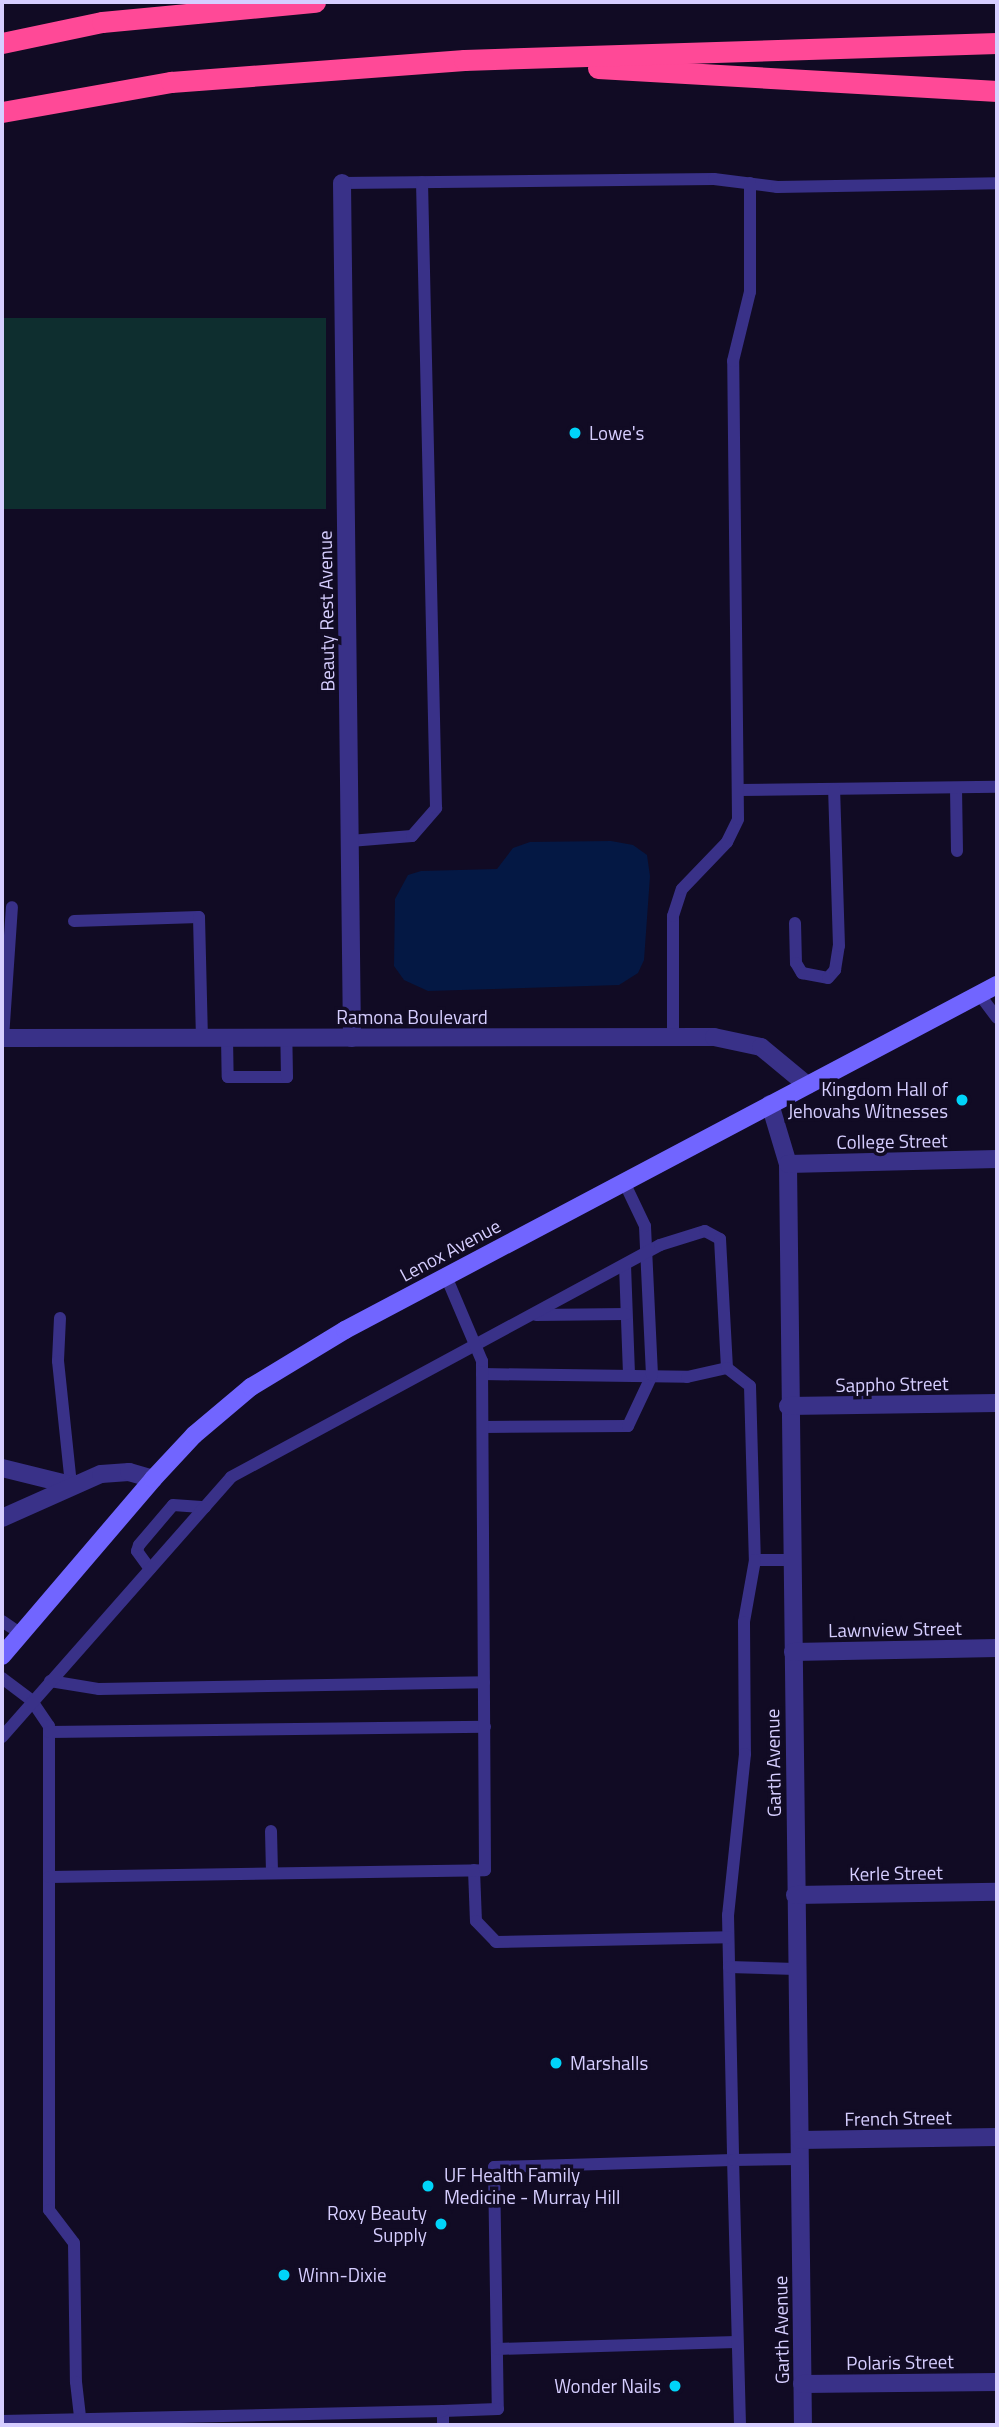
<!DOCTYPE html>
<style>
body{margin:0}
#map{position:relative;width:999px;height:2427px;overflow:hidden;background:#110b24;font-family:"Titillium Web",sans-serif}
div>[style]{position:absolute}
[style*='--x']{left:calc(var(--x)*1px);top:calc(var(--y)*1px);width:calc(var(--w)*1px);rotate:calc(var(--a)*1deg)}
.green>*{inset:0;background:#0e2e2f;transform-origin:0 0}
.water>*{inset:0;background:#041844}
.service>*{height:12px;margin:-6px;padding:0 6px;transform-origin:6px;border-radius:6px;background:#393188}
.minor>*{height:18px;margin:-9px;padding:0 9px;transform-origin:9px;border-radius:9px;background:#393188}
.tertiary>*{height:18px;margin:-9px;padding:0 9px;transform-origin:9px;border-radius:9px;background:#393188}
.secondary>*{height:18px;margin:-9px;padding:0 9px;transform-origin:9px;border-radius:9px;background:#7165ff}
.motorway>*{height:21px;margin:-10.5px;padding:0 10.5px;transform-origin:10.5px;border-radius:10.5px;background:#ff4997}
.dots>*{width:19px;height:19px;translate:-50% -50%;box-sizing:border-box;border:4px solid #110b24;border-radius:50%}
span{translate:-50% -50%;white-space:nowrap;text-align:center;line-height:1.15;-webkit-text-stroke:7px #110b24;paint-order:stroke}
.poi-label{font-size:19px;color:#d6ceff}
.left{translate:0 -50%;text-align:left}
.right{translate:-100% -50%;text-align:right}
.street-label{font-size:19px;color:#d6ceff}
.frame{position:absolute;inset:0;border:4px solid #d6ceff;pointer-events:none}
</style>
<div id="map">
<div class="green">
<div style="left:2px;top:318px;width:324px;height:191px"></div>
</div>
<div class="water">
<div style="clip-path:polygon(611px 841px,633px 845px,647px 855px,650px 876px,644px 960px,638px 973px,619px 985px,428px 991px,404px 980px,394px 966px,395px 899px,408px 875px,421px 871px,497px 869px,513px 848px,530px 842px)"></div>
</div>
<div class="service">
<div style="--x:342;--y:183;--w:372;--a:-0.6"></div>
<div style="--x:714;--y:179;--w:64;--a:7.2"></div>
<div style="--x:777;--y:187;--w:220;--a:-1"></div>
<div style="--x:956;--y:788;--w:63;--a:89.1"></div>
<div style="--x:739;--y:790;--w:258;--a:-0.7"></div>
<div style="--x:350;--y:841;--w:62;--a:-4.6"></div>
<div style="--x:412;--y:836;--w:37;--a:-49"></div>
<div style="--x:436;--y:808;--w:626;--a:-91.28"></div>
<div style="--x:74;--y:921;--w:125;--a:-1.8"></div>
<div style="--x:199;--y:917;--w:121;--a:88.6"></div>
<div style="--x:795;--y:923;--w:40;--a:88.6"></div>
<div style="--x:796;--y:963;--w:12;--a:59"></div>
<div style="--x:802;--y:973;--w:26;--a:11"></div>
<div style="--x:828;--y:978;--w:11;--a:-49"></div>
<div style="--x:835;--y:970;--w:24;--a:-81"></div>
<div style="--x:839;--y:946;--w:157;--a:-91.8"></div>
<div style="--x:979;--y:994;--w:30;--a:53"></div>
<div style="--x:673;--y:1037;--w:121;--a:-90"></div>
<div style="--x:673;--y:916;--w:28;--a:-72"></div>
<div style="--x:682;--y:889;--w:65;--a:-46.2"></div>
<div style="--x:727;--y:842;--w:25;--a:-64"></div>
<div style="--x:738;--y:819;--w:458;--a:-90.6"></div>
<div style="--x:733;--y:361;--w:71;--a:-76.2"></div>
<div style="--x:750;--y:292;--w:109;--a:-90"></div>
<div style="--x:3;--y:1038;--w:131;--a:-86.1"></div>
<div style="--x:227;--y:1038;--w:39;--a:89"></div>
<div style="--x:228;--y:1077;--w:59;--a:0"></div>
<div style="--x:287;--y:1077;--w:39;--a:-91"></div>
<div style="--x:625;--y:1265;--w:108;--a:87.9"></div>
<div style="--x:536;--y:1315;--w:90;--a:-0.6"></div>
<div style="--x:60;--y:1318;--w:43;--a:92.7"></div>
<div style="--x:58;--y:1361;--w:125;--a:84"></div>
<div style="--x:482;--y:1374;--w:205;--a:0.8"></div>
<div style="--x:687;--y:1377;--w:41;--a:-12.7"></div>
<div style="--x:483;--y:1427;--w:145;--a:-0.4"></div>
<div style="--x:628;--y:1426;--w:56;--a:-64.8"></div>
<div style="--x:652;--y:1375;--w:149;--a:-92.7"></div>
<div style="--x:645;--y:1226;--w:49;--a:-115.5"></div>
<div style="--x:755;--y:1560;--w:36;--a:0"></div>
<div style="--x:150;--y:1569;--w:22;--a:-126"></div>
<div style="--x:137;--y:1551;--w:6;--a:-72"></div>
<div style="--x:139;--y:1545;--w:52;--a:-49.6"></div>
<div style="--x:173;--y:1505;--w:32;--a:4"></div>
<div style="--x:2;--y:1621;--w:23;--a:34"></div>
<div style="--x:2;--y:1678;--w:38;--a:37"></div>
<div style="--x:32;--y:1701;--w:30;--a:56"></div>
<div style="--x:49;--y:1726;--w:484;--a:90"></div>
<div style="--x:49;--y:2210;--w:41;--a:52.9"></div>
<div style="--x:74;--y:2243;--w:139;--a:89.2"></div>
<div style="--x:76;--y:2382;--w:43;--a:83.4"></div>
<div style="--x:50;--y:1681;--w:50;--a:9.3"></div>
<div style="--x:99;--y:1689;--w:385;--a:-1"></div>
<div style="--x:49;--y:1732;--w:436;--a:-0.7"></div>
<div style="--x:2;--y:1737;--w:346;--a:-48.6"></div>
<div style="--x:231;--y:1477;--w:488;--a:-28.4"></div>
<div style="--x:660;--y:1245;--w:47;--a:-17.3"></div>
<div style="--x:705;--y:1231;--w:17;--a:28"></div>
<div style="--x:720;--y:1239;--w:129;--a:86.9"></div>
<div style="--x:727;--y:1368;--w:29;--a:38"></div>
<div style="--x:750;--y:1386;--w:174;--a:88.4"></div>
<div style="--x:755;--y:1560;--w:63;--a:100.1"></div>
<div style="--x:744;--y:1622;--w:132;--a:89.6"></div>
<div style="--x:745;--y:1754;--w:162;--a:96"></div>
<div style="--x:728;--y:1915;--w:245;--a:88.8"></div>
<div style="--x:733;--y:2160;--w:239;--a:178.3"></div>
<div style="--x:494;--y:2167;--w:242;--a:89.1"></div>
<div style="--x:498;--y:2409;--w:55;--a:177.9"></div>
<div style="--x:443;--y:2411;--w:14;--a:90"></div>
<div style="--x:271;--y:1831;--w:42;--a:88.6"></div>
<div style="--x:474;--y:1870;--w:51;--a:87.8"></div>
<div style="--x:476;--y:1921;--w:29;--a:46"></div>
<div style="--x:496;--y:1942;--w:232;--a:-1.2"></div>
<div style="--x:49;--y:1877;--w:436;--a:-0.9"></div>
<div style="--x:485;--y:1870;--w:509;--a:-90.34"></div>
<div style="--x:482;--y:1361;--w:92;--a:-113"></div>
<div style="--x:729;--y:1967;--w:67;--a:1.7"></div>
<div style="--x:497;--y:2349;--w:239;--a:-1.7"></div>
<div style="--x:2;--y:2421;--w:441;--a:-1.3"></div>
<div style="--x:740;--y:2425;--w:265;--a:-91.5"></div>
<div style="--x:733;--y:2160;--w:66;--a:-0.9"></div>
</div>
<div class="minor">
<div style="--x:342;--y:183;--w:855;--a:89.33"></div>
<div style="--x:770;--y:1104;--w:63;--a:73.3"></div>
<div style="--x:788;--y:1164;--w:1261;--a:89.32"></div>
<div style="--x:788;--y:1164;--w:209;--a:-1.4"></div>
<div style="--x:788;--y:1406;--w:209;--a:-0.8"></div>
<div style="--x:2;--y:1468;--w:71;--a:13.8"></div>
<div style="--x:793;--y:1652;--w:204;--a:-1.1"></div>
<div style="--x:795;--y:1895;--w:202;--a:-0.9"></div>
<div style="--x:800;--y:2140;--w:197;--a:-0.9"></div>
<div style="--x:802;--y:2384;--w:195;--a:-0.6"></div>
</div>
<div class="tertiary">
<div style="--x:2;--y:1038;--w:712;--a:-0.08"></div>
<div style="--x:714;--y:1037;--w:48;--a:12"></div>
<div style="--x:761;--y:1047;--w:60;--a:39.6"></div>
<div style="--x:2;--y:1518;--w:108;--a:-24"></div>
<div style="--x:101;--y:1474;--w:28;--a:-4"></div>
<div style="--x:129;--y:1472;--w:25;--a:16"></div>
</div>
<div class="secondary">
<div style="--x:2;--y:1656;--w:233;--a:-49.5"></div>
<div style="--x:153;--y:1479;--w:60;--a:-47"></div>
<div style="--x:194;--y:1435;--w:75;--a:-40.1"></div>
<div style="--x:251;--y:1387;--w:110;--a:-31.2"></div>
<div style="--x:345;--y:1330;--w:738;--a:-27.89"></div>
</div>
<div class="motorway">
<div style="--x:2;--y:43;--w:102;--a:-11.9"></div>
<div style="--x:102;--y:22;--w:214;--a:-5.4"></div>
<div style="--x:598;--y:68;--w:400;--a:3.3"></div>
<div style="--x:2;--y:112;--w:172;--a:-10.1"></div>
<div style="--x:171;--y:82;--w:294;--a:-4.3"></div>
<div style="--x:464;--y:60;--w:533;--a:-1.83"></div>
</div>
<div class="dots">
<div style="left:575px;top:433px;background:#00d4f9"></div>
<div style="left:962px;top:1100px;background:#00d4f9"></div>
<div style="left:556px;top:2063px;background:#00d4f9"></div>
<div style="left:428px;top:2186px;background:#00d4f9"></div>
<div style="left:441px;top:2224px;background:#00d4f9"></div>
<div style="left:284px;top:2275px;background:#00d4f9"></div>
<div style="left:675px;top:2386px;background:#00d4f9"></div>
</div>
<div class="poi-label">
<span class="left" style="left:589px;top:433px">Lowe's</span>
<span class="right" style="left:948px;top:1100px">Kingdom Hall of<br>Jehovahs Witnesses</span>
<span class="left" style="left:570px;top:2063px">Marshalls</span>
<span class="left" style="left:444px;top:2186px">UF Health Family<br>Medicine - Murray Hill</span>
<span class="right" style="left:427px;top:2224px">Roxy Beauty<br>Supply</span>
<span class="left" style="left:298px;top:2275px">Winn-Dixie</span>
<span class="right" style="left:661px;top:2386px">Wonder Nails</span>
</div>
<div class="street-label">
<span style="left:326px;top:611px;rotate:-91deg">Beauty Rest Avenue</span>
<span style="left:412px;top:1017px">Ramona Boulevard</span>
<span style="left:892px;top:1141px;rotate:-1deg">College Street</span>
<span style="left:450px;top:1250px;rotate:-28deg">Lenox Avenue</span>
<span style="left:892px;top:1384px;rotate:-1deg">Sappho Street</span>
<span style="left:895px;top:1629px;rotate:-1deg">Lawnview Street</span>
<span style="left:773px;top:1763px;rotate:-91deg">Garth Avenue</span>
<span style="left:896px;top:1873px;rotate:-1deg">Kerle Street</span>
<span style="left:898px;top:2118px;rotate:-1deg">French Street</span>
<span style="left:781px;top:2330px;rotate:-91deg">Garth Avenue</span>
<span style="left:900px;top:2362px;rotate:-1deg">Polaris Street</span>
</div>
<div class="frame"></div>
</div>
